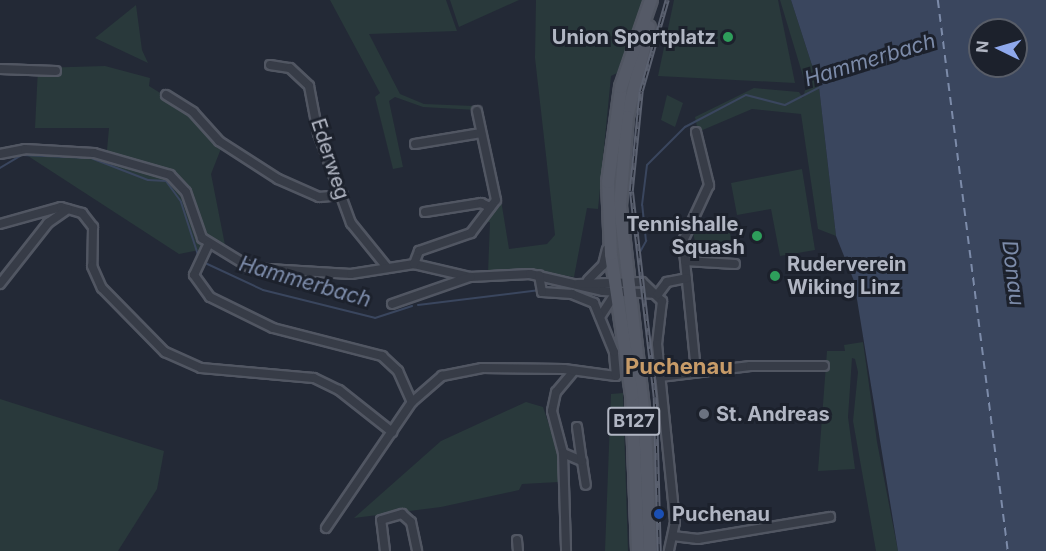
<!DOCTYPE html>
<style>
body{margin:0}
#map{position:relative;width:1046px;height:551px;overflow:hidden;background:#232936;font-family:Inter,sans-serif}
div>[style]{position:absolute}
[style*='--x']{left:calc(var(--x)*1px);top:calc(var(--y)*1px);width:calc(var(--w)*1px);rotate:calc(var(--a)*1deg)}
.green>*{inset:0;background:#29393b;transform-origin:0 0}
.water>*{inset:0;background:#3a465e}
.stream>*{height:2px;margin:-1px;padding:0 1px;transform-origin:1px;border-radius:1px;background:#3a465e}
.ferry>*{height:1.5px;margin-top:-0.75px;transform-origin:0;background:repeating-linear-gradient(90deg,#7c8ba9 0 8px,transparent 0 14px)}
.roads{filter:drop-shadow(2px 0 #515662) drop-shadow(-2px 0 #515662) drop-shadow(0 2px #515662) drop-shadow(0 -2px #515662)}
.street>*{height:8px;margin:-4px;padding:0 4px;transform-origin:4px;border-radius:4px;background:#373c47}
.primary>*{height:12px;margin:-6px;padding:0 6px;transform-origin:6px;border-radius:6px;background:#555a67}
.rail>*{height:4.5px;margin-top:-2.25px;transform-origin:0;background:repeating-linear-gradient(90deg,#1c212c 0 7px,#5b6170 0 14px);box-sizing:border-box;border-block:2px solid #5b6170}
.dots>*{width:16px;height:16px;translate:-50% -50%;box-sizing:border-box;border:3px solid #1c212c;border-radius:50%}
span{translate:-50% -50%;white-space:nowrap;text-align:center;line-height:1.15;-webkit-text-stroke:6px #1c212c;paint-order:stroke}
.shield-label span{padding:2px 4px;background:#1c212c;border:2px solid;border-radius:4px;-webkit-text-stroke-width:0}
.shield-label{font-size:18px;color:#b1b6c3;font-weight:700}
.poi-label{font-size:20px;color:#b1b6c3;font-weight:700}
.right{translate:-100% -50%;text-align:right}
.left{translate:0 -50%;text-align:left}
.street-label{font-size:20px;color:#b1b6c3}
.water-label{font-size:21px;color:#7c8ba9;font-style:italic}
.quarter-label{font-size:22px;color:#c79b68;font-weight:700}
.north{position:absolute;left:968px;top:18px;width:60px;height:60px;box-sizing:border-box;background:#1c212c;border:2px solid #585d68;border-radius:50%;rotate:275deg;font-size:16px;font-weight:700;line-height:24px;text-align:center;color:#b1b6c3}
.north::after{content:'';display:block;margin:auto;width:21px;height:27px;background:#8ea8ec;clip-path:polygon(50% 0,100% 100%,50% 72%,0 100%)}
</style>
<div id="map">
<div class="green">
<div style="clip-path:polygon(330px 0,446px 0,457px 31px,369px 34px,400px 94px,424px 104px,474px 106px,476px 110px,423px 107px,395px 97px,389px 101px,403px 167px,393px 169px,375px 97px,380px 93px)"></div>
<div style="clip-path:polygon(450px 0,519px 0,459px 27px)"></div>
<div style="clip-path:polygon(536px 0,643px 0,617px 73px,611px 76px,598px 209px,587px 208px,574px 277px,533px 270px,488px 273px,490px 222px,483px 222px,500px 194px,509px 249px,547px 244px,555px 235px,535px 58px)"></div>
<div style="clip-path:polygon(674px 0,778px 0,795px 83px,658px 76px)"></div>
<div style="clip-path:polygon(780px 0,791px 0,819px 87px,836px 236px,818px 229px,801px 114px,752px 109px,698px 132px,695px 117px,754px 88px,799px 92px,803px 98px,806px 86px)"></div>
<div style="clip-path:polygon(136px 5px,142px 50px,148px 63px,95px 38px)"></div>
<div style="clip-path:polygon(105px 66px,150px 78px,149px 86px,186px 109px,222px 146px,211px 174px,225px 245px,179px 254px,28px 156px,36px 147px,107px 150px,109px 128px,35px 128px,38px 68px)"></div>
<div style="clip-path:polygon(667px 95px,683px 103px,675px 127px,661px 120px)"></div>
<div style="clip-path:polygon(802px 169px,815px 250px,780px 256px,771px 209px,737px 215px,731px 183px)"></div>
<div style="left:727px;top:219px;width:35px;height:36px;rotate:78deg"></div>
<div style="clip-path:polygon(863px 342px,877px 442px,898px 551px,876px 551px,853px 421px,858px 372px,855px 359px,852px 358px,848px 417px,855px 469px,818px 471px,827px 351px,845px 351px,844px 345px)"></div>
<div style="clip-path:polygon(623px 393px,628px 551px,605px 551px,611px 394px)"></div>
<div style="clip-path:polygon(0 399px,164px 451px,157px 489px,118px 551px,0 551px)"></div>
<div style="clip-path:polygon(526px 402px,543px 407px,558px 451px,559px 482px,522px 484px,519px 490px,441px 507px,354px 518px,441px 441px)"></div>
</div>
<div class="water">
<div style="clip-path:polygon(evenodd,791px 0,1046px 0,1046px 551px,898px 551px,854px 281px,836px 236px,819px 87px,791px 0,980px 30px,1016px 30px,1016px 66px,980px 66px,980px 30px)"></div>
</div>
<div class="stream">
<div style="--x:0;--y:168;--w:26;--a:-31"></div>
<div style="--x:22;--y:155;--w:69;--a:2.5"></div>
<div style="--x:91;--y:158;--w:61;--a:21.1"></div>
<div style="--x:148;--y:180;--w:18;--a:3"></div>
<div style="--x:166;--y:181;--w:26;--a:54"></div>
<div style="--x:181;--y:202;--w:59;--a:72.2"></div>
<div style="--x:640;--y:252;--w:13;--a:-61"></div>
<div style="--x:646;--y:241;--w:36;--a:-96"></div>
<div style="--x:642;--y:205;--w:40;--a:-82.9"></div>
<div style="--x:647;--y:165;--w:54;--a:-45"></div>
<div style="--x:685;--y:127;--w:69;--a:-27.7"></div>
<div style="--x:746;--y:95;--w:40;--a:14.4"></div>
<div style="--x:785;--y:105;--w:42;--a:-27.2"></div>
<div style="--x:203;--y:262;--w:66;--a:25"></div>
<div style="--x:263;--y:290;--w:115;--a:14"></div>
<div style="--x:375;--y:318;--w:39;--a:-18"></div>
<div style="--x:418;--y:305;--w:123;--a:-7"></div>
</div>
<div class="ferry">
<div style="--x:938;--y:0;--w:555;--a:82.76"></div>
</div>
<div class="roads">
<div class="street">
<div style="--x:270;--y:65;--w:20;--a:9"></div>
<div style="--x:290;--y:68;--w:26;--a:43"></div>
<div style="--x:309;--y:86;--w:48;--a:79.2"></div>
<div style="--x:318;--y:133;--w:96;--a:69.9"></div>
<div style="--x:351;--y:223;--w:55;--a:50.9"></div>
<div style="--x:0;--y:69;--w:56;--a:2"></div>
<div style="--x:166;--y:95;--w:32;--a:32"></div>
<div style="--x:193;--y:112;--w:39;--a:48"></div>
<div style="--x:219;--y:141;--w:70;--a:32.8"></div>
<div style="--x:278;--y:179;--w:45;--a:23.7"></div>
<div style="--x:319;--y:197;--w:24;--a:-5"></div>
<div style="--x:696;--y:132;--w:55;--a:76.2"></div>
<div style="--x:709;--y:185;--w:62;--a:114.9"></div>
<div style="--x:683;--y:241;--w:132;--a:84.3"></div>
<div style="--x:415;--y:144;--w:67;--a:-9.5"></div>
<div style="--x:0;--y:154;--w:25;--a:-11"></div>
<div style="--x:25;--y:149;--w:69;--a:3.3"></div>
<div style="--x:94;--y:153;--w:79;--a:16.1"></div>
<div style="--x:170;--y:175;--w:23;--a:47"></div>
<div style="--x:186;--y:192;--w:49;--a:70.8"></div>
<div style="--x:202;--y:238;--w:57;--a:31.5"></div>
<div style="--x:251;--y:268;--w:100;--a:3.4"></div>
<div style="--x:351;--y:274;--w:64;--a:-9"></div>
<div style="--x:414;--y:264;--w:57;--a:13.1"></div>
<div style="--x:470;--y:277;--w:60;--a:-2.9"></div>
<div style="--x:530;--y:274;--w:75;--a:13.1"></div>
<div style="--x:603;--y:291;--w:55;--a:3.1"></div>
<div style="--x:425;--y:212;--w:57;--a:-9.1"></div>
<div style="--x:481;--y:203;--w:10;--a:24"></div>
<div style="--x:0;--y:224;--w:63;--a:-15.6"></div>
<div style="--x:61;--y:207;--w:22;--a:16"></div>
<div style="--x:82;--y:213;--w:18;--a:52"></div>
<div style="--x:93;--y:227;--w:39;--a:91"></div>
<div style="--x:92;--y:266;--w:24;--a:66"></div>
<div style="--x:102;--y:288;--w:90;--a:45.5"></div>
<div style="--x:165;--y:352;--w:39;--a:24"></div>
<div style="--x:201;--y:368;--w:113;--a:5.1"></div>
<div style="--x:314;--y:378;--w:28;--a:26"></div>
<div style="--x:339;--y:390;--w:68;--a:38.4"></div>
<div style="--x:208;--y:245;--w:33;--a:115"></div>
<div style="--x:194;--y:275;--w:27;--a:54"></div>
<div style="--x:210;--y:297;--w:70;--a:26.2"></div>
<div style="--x:273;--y:328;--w:113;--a:14.4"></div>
<div style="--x:382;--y:356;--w:22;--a:43"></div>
<div style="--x:398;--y:371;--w:34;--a:66"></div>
<div style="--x:685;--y:261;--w:50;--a:3.4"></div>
<div style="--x:414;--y:264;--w:14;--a:-69"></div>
<div style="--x:419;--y:251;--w:55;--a:-19.1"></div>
<div style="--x:471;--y:233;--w:41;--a:-52.9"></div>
<div style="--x:496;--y:200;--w:91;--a:-102.1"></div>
<div style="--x:588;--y:280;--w:21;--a:-45"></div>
<div style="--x:603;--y:265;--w:16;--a:-76"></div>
<div style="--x:0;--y:284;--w:78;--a:-51.8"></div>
<div style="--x:48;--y:223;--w:24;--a:-35"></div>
<div style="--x:578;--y:284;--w:64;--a:-1.8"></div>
<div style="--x:642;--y:282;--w:28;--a:44"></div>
<div style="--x:662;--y:301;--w:43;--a:96.6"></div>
<div style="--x:657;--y:344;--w:179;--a:84.2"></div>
<div style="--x:675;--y:522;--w:30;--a:102"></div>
<div style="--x:658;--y:294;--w:15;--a:-53"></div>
<div style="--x:667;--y:282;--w:20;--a:-11"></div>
<div style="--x:392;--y:304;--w:83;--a:-19.1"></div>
<div style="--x:600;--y:317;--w:30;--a:-57"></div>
<div style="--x:573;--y:372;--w:26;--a:130"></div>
<div style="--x:556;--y:392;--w:19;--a:102"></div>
<div style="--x:552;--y:411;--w:43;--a:75.3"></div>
<div style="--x:563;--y:453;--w:21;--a:23"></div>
<div style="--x:582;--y:461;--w:24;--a:81"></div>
<div style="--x:660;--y:377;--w:91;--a:-7"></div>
<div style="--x:750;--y:366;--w:74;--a:0"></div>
<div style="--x:577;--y:427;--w:34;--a:82"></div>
<div style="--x:563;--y:453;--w:98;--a:88.2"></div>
<div style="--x:326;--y:528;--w:153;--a:-55.7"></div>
<div style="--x:412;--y:402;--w:40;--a:-41"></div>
<div style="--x:442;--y:376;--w:41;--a:-11.3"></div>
<div style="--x:482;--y:368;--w:82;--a:0.7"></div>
<div style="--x:564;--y:369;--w:52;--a:7.7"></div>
<div style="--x:616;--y:376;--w:24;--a:-95"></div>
<div style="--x:614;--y:352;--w:53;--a:-112.2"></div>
<div style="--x:594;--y:303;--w:24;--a:-158"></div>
<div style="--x:572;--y:294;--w:30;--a:-176"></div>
<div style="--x:542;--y:292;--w:17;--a:-100"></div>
<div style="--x:673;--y:536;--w:25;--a:7"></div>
<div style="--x:698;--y:539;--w:134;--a:-9.5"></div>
<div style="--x:517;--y:540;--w:11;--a:85"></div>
<div style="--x:385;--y:551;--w:31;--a:-97"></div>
<div style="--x:381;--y:520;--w:22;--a:-16"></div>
<div style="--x:402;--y:514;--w:12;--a:42"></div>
<div style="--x:411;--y:522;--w:30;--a:78"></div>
</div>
<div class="primary">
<div style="--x:649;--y:27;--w:93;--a:103.7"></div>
<div style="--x:627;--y:117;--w:89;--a:94.5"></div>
<div style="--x:620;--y:206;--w:219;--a:83.5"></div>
<div style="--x:645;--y:424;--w:127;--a:87.7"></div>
<div style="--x:638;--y:551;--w:156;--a:-92.2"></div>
<div style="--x:632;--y:395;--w:143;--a:-98.5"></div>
<div style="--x:611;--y:254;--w:72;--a:-92.4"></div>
<div style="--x:608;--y:182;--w:96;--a:-82.2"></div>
<div style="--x:621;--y:87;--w:92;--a:-71"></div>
</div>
</div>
<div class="rail">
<div style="--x:659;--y:551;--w:154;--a:-91.5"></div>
<div style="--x:655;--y:397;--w:207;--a:-96.6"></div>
<div style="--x:631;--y:191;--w:100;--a:-84.3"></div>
<div style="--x:641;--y:91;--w:95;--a:-74.1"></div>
</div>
<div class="dots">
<div style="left:728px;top:37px;background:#2e9e5b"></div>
<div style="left:757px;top:236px;background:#2e9e5b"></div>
<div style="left:775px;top:276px;background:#2e9e5b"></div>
<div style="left:704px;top:414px;background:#6b7280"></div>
<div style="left:659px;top:514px;background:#1a4fb4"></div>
</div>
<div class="shield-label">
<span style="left:634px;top:421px">B127</span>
</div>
<div class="poi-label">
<span class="right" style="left:716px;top:37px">Union Sportplatz</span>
<span class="right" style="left:745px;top:236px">Tennishalle,<br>Squash</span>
<span class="left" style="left:787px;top:276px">Ruderverein<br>Wiking Linz</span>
<span class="left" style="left:716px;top:414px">St. Andreas</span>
<span class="left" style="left:672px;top:514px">Puchenau</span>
</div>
<div class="street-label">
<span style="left:330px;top:159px;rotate:72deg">Ederweg</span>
</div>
<div class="water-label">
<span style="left:870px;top:60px;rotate:-17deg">Hammerbach</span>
<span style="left:1013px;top:273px;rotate:83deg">Donau</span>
<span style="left:305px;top:282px;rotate:16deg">Hammerbach</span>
</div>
<div class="quarter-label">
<span style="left:679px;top:367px">Puchenau</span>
</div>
<div class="north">N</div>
</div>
